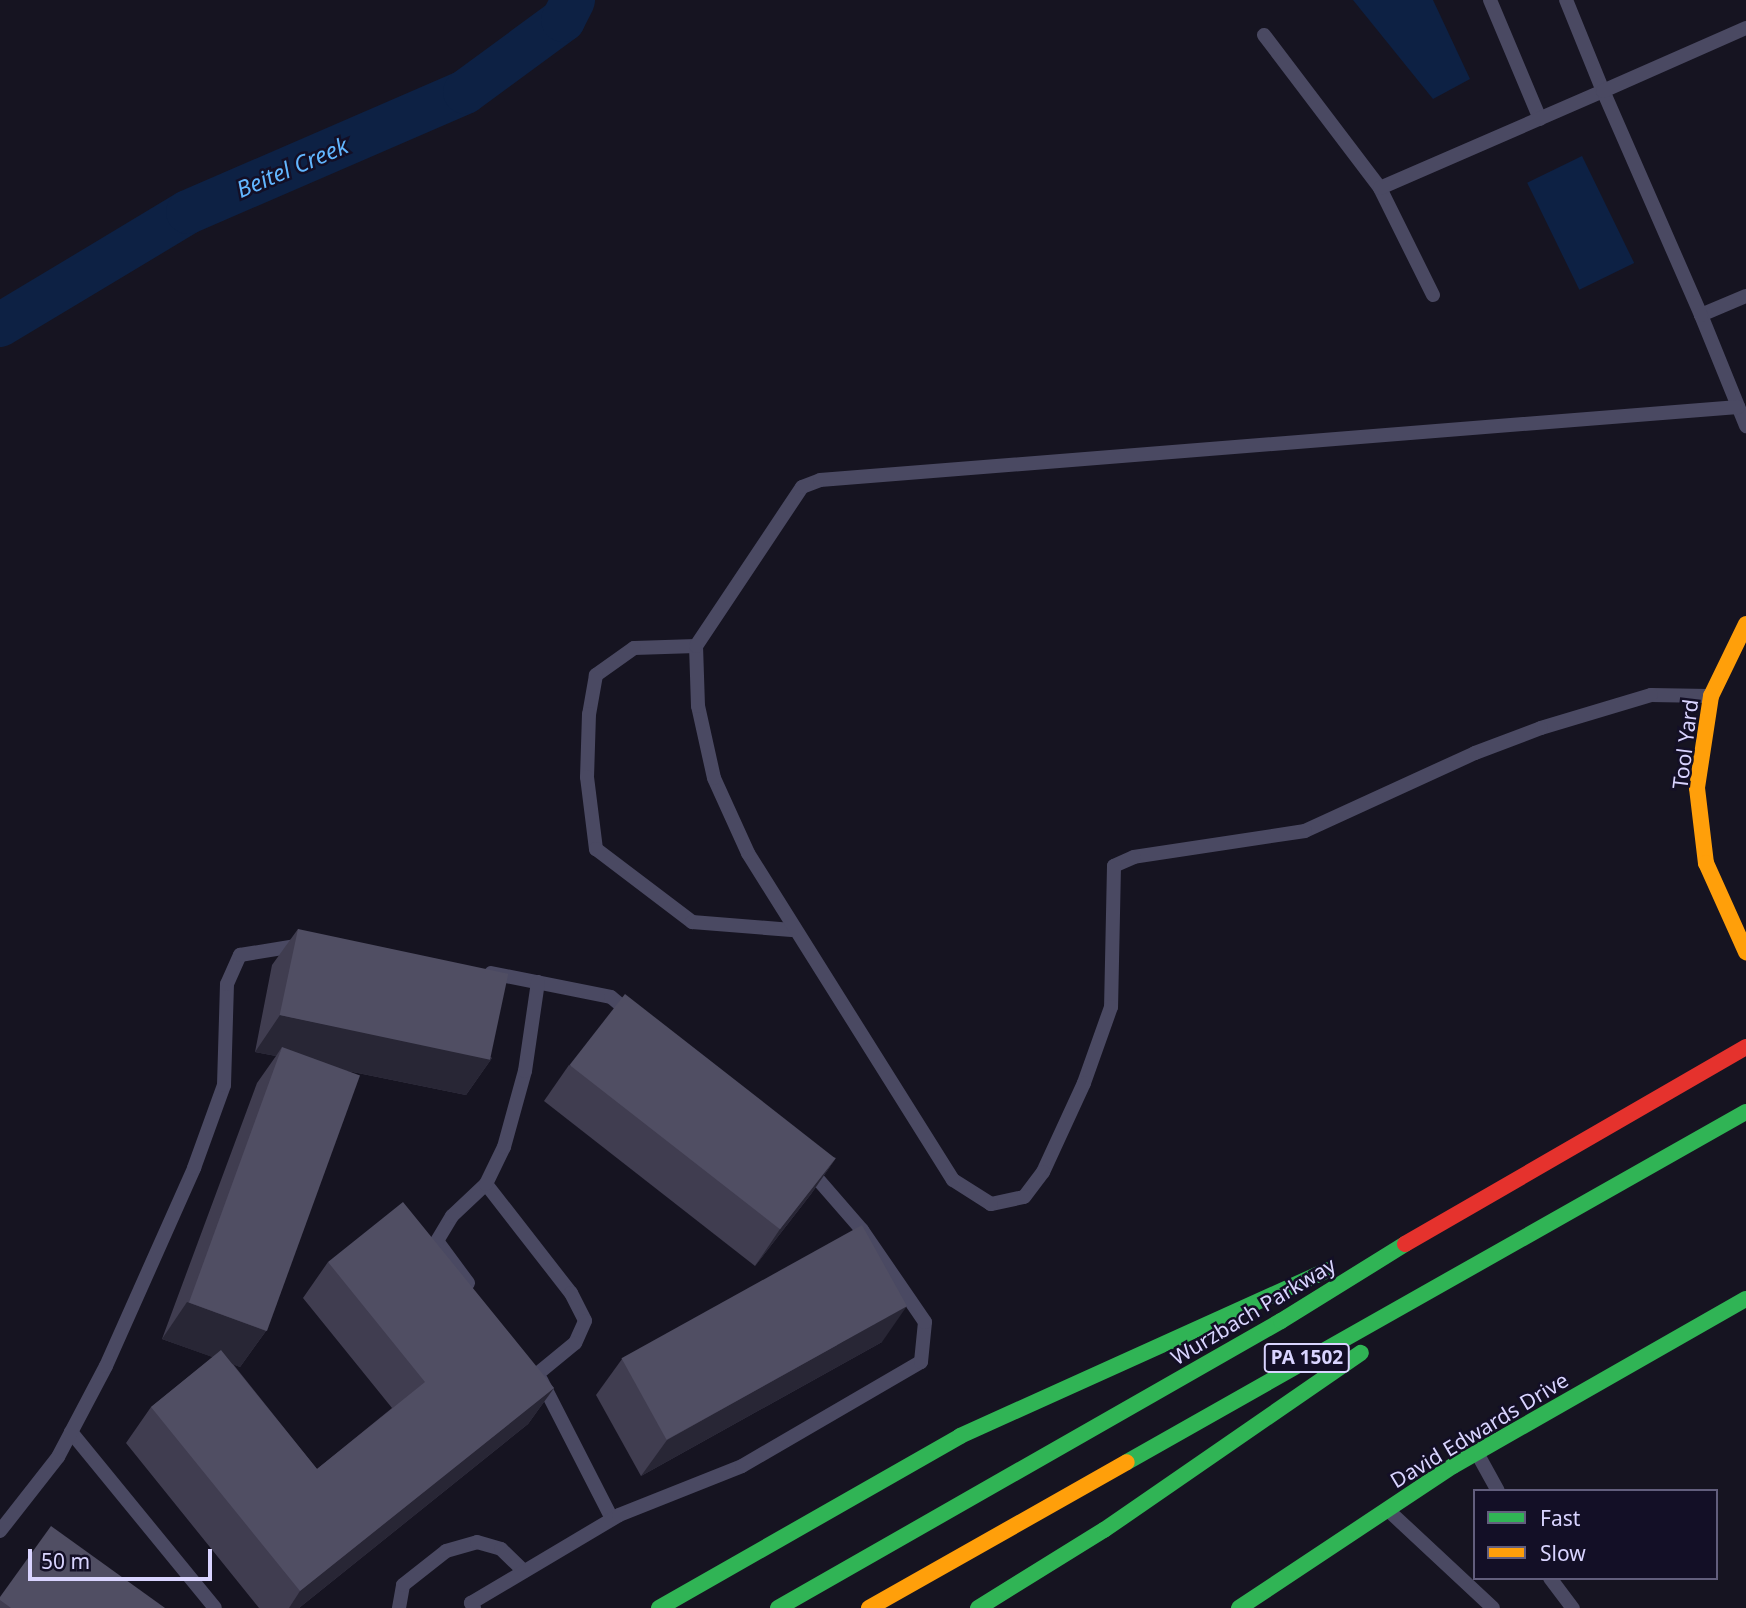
<!DOCTYPE html>
<style>
body{margin:0}
#map{position:relative;width:1746px;height:1608px;overflow:hidden;background:#161421;font-family:"Noto Sans",sans-serif}
div>[style]{position:absolute}
[style*='--x']{left:calc(var(--x)*1px);top:calc(var(--y)*1px);width:calc(var(--w)*1px);rotate:calc(var(--a)*1deg)}
.water>*{inset:0;background:#0d2144;transform-origin:0 0}
.river>*{height:44px;margin:-22px;padding:0 22px;transform-origin:22px;border-radius:22px;background:#0d2144}
.lane>*{height:14px;margin:-7px;padding:0 7px;transform-origin:7px;border-radius:7px;background:#4a4962}
.fast>*{height:16px;margin:-8px;padding:0 8px;transform-origin:8px;border-radius:8px;background:#30b455}
.slow>*{height:16px;margin:-8px;padding:0 8px;transform-origin:8px;border-radius:8px;background:#ff9f0a}
.jam>*{height:16px;margin:-8px;padding:0 8px;transform-origin:8px;border-radius:8px;background:#e5322d}
.wall>*{inset:0;background:#403d50}
.shaded-wall>*{inset:0;background:#282635}
.building>*{inset:0;background:#504e63;transform-origin:0 0}
span{translate:-50% -50%;white-space:nowrap;text-align:center;line-height:1.15;-webkit-text-stroke:5px #130f26;paint-order:stroke}
.shield-label span{padding:2px 5px;background:#130f26;border:2px solid;border-radius:5px;-webkit-text-stroke-width:0}
.shield-label{font-size:19px;color:#d9d4ff;font-weight:700}
.street-label{font-size:21px;color:#d9d4ff}
.water-label{font-size:23px;color:#62b6ff;font-style:italic}
.legend{position:absolute;left:1473px;top:1489px;width:245px;height:91px;box-sizing:border-box;background:#130f26;border:2px solid #625e7d;margin:0;padding:9px 12px;list-style:none;font-size:21px;color:#d9d4ff}
.legend li{display:flex;align-items:center;gap:14px;height:35px}
.legend b{width:35px;border:2px solid #625e7d}
.scale{position:absolute;left:28px;top:1549px;width:184px;height:32px;box-sizing:border-box;border:4px solid #d9d4ff;border-top:0;padding-left:9px;font-size:21px;line-height:24px;white-space:nowrap;color:#d9d4ff;-webkit-text-stroke:5px #130f26;paint-order:stroke}
</style>
<div id="map">
<div class="water">
<div style="clip-path:polygon(1353px 0,1433px 0,1470px 79px,1433px 99px)"></div>
<div style="left:1582px;top:156px;width:119px;height:61px;rotate:64deg"></div>
</div>
<div class="river">
<div style="--x:0;--y:325;--w:219;--a:-31"></div>
<div style="--x:188;--y:212;--w:302;--a:-23.4"></div>
<div style="--x:465;--y:92;--w:122;--a:-36.3"></div>
<div style="--x:563;--y:20;--w:22;--a:-63"></div>
</div>
<div class="lane">
<div style="--x:1490;--y:0;--w:129;--a:67.2"></div>
<div style="--x:1264;--y:35;--w:192;--a:52.8"></div>
<div style="--x:1433;--y:295;--w:119;--a:-116.4"></div>
<div style="--x:1380;--y:188;--w:243;--a:-23.5"></div>
<div style="--x:1603;--y:91;--w:98;--a:-112.1"></div>
<div style="--x:1746;--y:296;--w:49;--a:157.1"></div>
<div style="--x:1701;--y:315;--w:120;--a:67.9"></div>
<div style="--x:1701;--y:315;--w:244;--a:-113.6"></div>
<div style="--x:1603;--y:91;--w:156;--a:-23.8"></div>
<div style="--x:696;--y:646;--w:62;--a:178.2"></div>
<div style="--x:634;--y:648;--w:47;--a:144.6"></div>
<div style="--x:596;--y:675;--w:40;--a:100"></div>
<div style="--x:589;--y:714;--w:63;--a:91.8"></div>
<div style="--x:587;--y:777;--w:73;--a:82.9"></div>
<div style="--x:596;--y:849;--w:121;--a:37.2"></div>
<div style="--x:692;--y:922;--w:100;--a:4.6"></div>
<div style="--x:1709;--y:696;--w:58;--a:-179"></div>
<div style="--x:1651;--y:695;--w:115;--a:163.3"></div>
<div style="--x:1541;--y:728;--w:71;--a:159.3"></div>
<div style="--x:1475;--y:753;--w:187;--a:155.4"></div>
<div style="--x:1305;--y:831;--w:173;--a:171.4"></div>
<div style="--x:1134;--y:857;--w:22;--a:156"></div>
<div style="--x:1114;--y:866;--w:141;--a:91.2"></div>
<div style="--x:1111;--y:1007;--w:81;--a:109.6"></div>
<div style="--x:1084;--y:1083;--w:98;--a:114.7"></div>
<div style="--x:1043;--y:1172;--w:31;--a:127"></div>
<div style="--x:1024;--y:1197;--w:34;--a:168"></div>
<div style="--x:991;--y:1204;--w:45;--a:-147.7"></div>
<div style="--x:953;--y:1180;--w:386;--a:-122.1"></div>
<div style="--x:748;--y:853;--w:82;--a:-114.4"></div>
<div style="--x:714;--y:778;--w:74;--a:-102.5"></div>
<div style="--x:698;--y:706;--w:60;--a:-91.9"></div>
<div style="--x:696;--y:646;--w:191;--a:-56.3"></div>
<div style="--x:802;--y:487;--w:19;--a:-21"></div>
<div style="--x:820;--y:480;--w:921;--a:-4.55"></div>
<div style="--x:491;--y:973;--w:122;--a:11.3"></div>
<div style="--x:611;--y:997;--w:25;--a:40"></div>
<div style="--x:486;--y:1184;--w:138;--a:52.1"></div>
<div style="--x:571;--y:1293;--w:31;--a:63"></div>
<div style="--x:585;--y:1321;--w:24;--a:114"></div>
<div style="--x:575;--y:1343;--w:50;--a:140.6"></div>
<div style="--x:468;--y:1283;--w:52;--a:-126.4"></div>
<div style="--x:437;--y:1241;--w:29;--a:-59"></div>
<div style="--x:452;--y:1216;--w:47;--a:-43.3"></div>
<div style="--x:486;--y:1184;--w:41;--a:-64.1"></div>
<div style="--x:504;--y:1147;--w:79;--a:-74.6"></div>
<div style="--x:525;--y:1071;--w:90;--a:-81.7"></div>
<div style="--x:541;--y:1380;--w:156;--a:62.9"></div>
<div style="--x:71;--y:1432;--w:227;--a:50.7"></div>
<div style="--x:1477;--y:1453;--w:43;--a:61.1"></div>
<div style="--x:1389;--y:1511;--w:142;--a:43"></div>
<div style="--x:0;--y:1531;--w:94;--a:-51.9"></div>
<div style="--x:58;--y:1457;--w:103;--a:-62.2"></div>
<div style="--x:106;--y:1366;--w:217;--a:-66"></div>
<div style="--x:194;--y:1168;--w:88;--a:-70.1"></div>
<div style="--x:224;--y:1085;--w:101;--a:-88.3"></div>
<div style="--x:227;--y:984;--w:32;--a:-66"></div>
<div style="--x:240;--y:955;--w:63;--a:-9.2"></div>
<div style="--x:1550;--y:1578;--w:38;--a:53"></div>
<div style="--x:399;--y:1608;--w:23;--a:-80"></div>
<div style="--x:403;--y:1585;--w:55;--a:-38.3"></div>
<div style="--x:446;--y:1551;--w:32;--a:-16"></div>
<div style="--x:477;--y:1542;--w:25;--a:16"></div>
<div style="--x:501;--y:1549;--w:32;--a:44"></div>
<div style="--x:474;--y:1608;--w:6;--a:-121"></div>
<div style="--x:471;--y:1603;--w:172;--a:-30.7"></div>
<div style="--x:619;--y:1515;--w:132;--a:-21.7"></div>
<div style="--x:742;--y:1466;--w:207;--a:-30.2"></div>
<div style="--x:921;--y:1362;--w:40;--a:-84.3"></div>
<div style="--x:925;--y:1322;--w:112;--a:-124.4"></div>
<div style="--x:862;--y:1230;--w:81;--a:-131"></div>
</div>
<div class="fast">
<div style="--x:1127;--y:1462;--w:711;--a:-29.49"></div>
<div style="--x:659;--y:1608;--w:347;--a:-29.7"></div>
<div style="--x:960;--y:1436;--w:403;--a:-24.3"></div>
<div style="--x:778;--y:1608;--w:579;--a:-29.71"></div>
<div style="--x:1281;--y:1321;--w:146;--a:-31.8"></div>
<div style="--x:978;--y:1608;--w:148;--a:-31.8"></div>
<div style="--x:1104;--y:1530;--w:312;--a:-34.6"></div>
<div style="--x:1239;--y:1608;--w:257;--a:-33.6"></div>
<div style="--x:1453;--y:1466;--w:337;--a:-29.7"></div>
</div>
<div class="slow">
<div style="--x:1746;--y:624;--w:80;--a:115.9"></div>
<div style="--x:1711;--y:696;--w:93;--a:98.7"></div>
<div style="--x:1697;--y:788;--w:76;--a:83.2"></div>
<div style="--x:1706;--y:863;--w:98;--a:65.8"></div>
<div style="--x:869;--y:1608;--w:296;--a:-29.5"></div>
</div>
<div class="jam">
<div style="--x:1405;--y:1244;--w:394;--a:-30"></div>
</div>
<div class="wall">
<div style="clip-path:polygon(298px 929px,492px 1058px,466px 1095px,343px 1070px,266px 1331px,240px 1367px,233px 1364px,317px 1469px,392px 1408px,303px 1298px,328px 1262px,554px 1388px,528px 1424px,299px 1608px,259px 1608px,126px 1443px,151px 1407px,213px 1357px,162px 1339px,257px 1083px,276px 1056px,255px 1052px,272px 965px)"></div>
<div style="clip-path:polygon(569px 1065px,836px 1158px,811px 1194px,755px 1266px,544px 1101px)"></div>
<div style="clip-path:polygon(882px 1342px,641px 1476px,596px 1395px,622px 1359px)"></div>
<div style="clip-path:polygon(0 1597px,165px 1608px,0 1608px)"></div>
</div>
<div class="shaded-wall">
<div style="clip-path:polygon(280px 1015px,492px 1058px,466px 1095px,279px 1057px,282px 1047px,276px 1056px,255px 1052px)"></div>
<div style="clip-path:polygon(836px 1158px,811px 1194px,755px 1266px,780px 1229px)"></div>
<div style="clip-path:polygon(187px 1302px,266px 1331px,240px 1367px,162px 1339px)"></div>
<div style="clip-path:polygon(907px 1306px,882px 1342px,641px 1476px,667px 1440px)"></div>
<div style="clip-path:polygon(554px 1388px,528px 1424px,299px 1608px,289px 1608px,300px 1591px)"></div>
</div>
<div class="building">
<div style="left:298px;top:929px;width:215px;height:88px;rotate:12deg"></div>
<div style="left:625px;top:994px;width:267px;height:90px;rotate:38deg"></div>
<div style="left:282px;top:1047px;width:83px;height:272px;rotate:20deg"></div>
<div style="clip-path:polygon(403px 1202px,554px 1388px,300px 1591px,151px 1407px,221px 1350px,317px 1469px,425px 1382px,328px 1262px)"></div>
<div style="left:862px;top:1225px;width:93px;height:275px;rotate:61deg"></div>
<div style="clip-path:polygon(51px 1526px,165px 1608px,11px 1608px,0 1600px,0 1597px)"></div>
</div>
<div class="shield-label">
<span style="left:1307px;top:1358px">PA 1502</span>
</div>
<div class="street-label">
<span style="left:1685px;top:744px;rotate:-83deg">Tool Yard</span>
<span style="left:1253px;top:1311px;rotate:-31deg">Wurzbach Parkway</span>
<span style="left:1479px;top:1430px;rotate:-31deg">David Edwards Drive</span>
</div>
<div class="water-label">
<span style="left:292px;top:167px;rotate:-23deg">Beitel Creek</span>
</div>
<ul class="legend">
<li><b style="height:9px;background:#30b455"></b>Fast</li>
<li><b style="height:9px;background:#ff9f0a"></b>Slow</li>
</ul>
<div class="scale">50 m</div>
</div>
